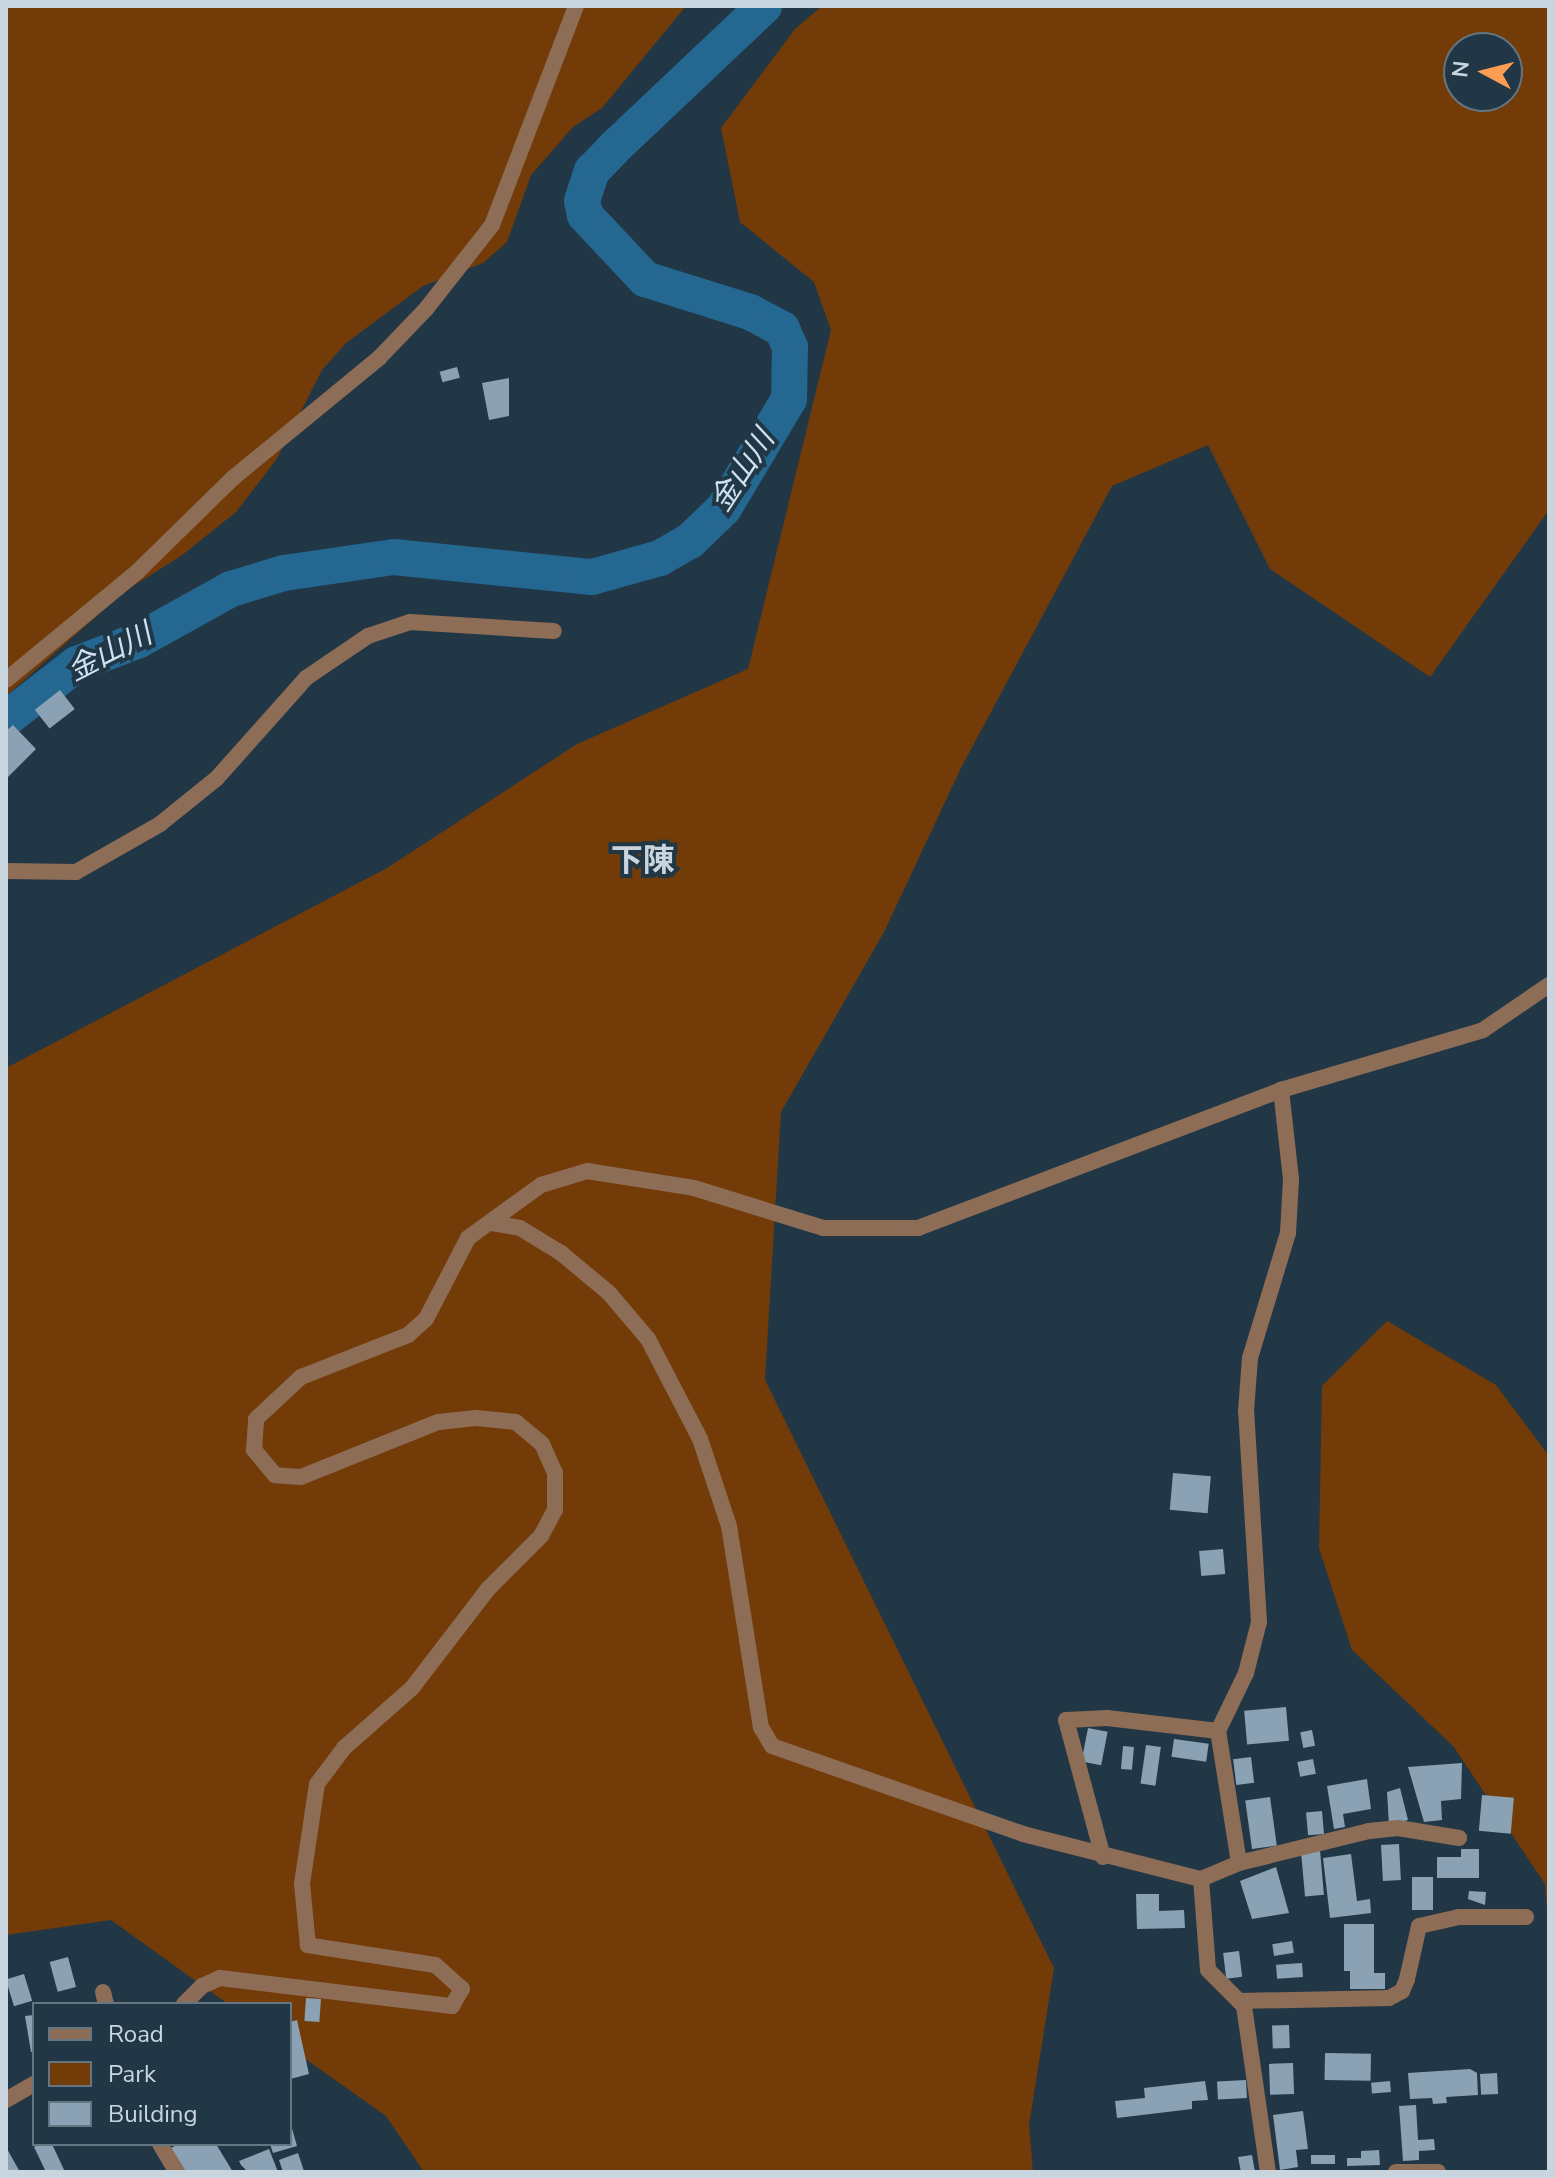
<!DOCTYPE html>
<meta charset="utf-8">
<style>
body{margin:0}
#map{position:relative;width:1555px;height:2178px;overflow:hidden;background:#223746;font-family:"Nunito Sans","Noto Sans JP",sans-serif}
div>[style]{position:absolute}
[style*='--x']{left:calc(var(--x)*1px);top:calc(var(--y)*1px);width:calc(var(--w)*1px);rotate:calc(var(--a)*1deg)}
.green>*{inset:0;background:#723b07}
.river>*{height:36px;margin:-18px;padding:0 18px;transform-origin:18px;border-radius:18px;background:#246791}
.building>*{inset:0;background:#8aa2b4;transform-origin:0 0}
.street>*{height:16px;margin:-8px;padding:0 8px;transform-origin:8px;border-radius:8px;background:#8e6d57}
span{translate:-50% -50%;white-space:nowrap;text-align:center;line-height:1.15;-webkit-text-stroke:8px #223746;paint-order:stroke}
.water-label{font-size:30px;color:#cde1f0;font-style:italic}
.quarter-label{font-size:32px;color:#c9d5de;font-weight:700}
.frame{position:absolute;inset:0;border:8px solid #c9d5de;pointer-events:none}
.legend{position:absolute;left:32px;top:2002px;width:260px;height:144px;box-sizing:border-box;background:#223746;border:2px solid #657683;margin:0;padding:10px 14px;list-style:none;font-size:24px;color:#c9d5de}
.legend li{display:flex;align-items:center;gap:16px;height:40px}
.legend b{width:40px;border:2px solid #657683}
.north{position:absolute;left:1443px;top:32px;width:80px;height:80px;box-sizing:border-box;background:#223746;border:2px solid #657683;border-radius:50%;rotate:277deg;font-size:22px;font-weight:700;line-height:32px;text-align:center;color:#c9d5de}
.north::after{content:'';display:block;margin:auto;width:28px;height:36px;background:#fc9d54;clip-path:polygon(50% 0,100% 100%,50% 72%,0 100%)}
</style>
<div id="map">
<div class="green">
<div style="clip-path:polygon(6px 6px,686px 6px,602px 108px,573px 127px,531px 175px,507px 242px,483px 263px,423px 286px,346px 343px,322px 370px,276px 460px,236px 512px,181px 556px,125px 591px,6px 696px)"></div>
<div style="clip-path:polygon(evenodd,822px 6px,1549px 6px,1549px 510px,1430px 677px,1270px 569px,1208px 445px,1112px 486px,961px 768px,884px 932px,781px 1112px,765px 1380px,1054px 1968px,1029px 2125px,1033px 2172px,424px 2172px,386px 2116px,290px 2048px,290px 2004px,228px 2004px,111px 1920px,6px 1935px,6px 1068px,387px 868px,577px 744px,748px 669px,831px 330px,814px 282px,740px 222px,721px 128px,795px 29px,822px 6px,1459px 48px,1507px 48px,1507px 96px,1459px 96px,1459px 48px)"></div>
<div style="clip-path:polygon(1387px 1321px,1496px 1385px,1549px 1456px,1549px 1937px,1545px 1884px,1454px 1747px,1352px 1650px,1319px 1548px,1322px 1386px)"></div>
</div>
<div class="river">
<div style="--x:6;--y:719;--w:90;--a:-37.8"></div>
<div style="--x:77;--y:664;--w:66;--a:-21.2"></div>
<div style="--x:139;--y:640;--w:105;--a:-29"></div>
<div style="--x:231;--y:589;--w:55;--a:-16.8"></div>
<div style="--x:284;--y:573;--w:111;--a:-8.3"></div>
<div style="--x:394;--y:557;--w:199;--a:5.8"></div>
<div style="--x:592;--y:577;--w:71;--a:-15.6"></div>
<div style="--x:660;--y:558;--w:34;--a:-30"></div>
<div style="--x:690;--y:541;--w:47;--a:-44.1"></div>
<div style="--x:724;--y:508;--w:127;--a:-59.2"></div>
<div style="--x:789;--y:399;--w:52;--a:-88.9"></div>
<div style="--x:790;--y:347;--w:20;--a:-114"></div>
<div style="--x:782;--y:329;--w:36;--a:-152"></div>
<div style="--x:750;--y:312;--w:110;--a:-162.6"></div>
<div style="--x:645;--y:279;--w:88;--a:-133.2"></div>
<div style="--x:585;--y:215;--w:14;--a:-102"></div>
<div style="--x:582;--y:201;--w:32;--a:-72"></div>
<div style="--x:592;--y:171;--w:30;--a:-46"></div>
<div style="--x:613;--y:149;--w:208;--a:-43.4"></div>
</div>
<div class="building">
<div style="left:457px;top:367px;width:11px;height:18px;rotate:75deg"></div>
<div style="clip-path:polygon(509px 378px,509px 416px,489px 420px,482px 383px)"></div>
<div style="left:60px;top:690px;width:24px;height:32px;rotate:52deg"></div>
<div style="clip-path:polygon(13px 725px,36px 749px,6px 779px,6px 731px)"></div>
<div style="left:1173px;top:1473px;width:38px;height:37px;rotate:5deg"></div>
<div style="left:1223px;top:1549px;width:25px;height:24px;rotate:85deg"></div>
<div style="left:1286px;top:1707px;width:34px;height:42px;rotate:85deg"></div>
<div style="left:1088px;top:1728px;width:20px;height:34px;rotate:11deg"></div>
<div style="left:1312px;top:1730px;width:16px;height:12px;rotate:79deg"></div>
<div style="left:1174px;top:1739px;width:35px;height:18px;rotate:8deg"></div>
<div style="left:1146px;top:1745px;width:15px;height:39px;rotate:8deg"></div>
<div style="left:1123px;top:1746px;width:11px;height:23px;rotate:5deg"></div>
<div style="left:1251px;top:1757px;width:26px;height:18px;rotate:83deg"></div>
<div style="left:1313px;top:1759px;width:15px;height:16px;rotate:79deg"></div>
<div style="clip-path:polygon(1462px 1763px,1461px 1799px,1441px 1801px,1442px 1820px,1424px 1822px,1408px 1767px)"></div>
<div style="clip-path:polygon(1367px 1779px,1371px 1809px,1343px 1814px,1345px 1827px,1334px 1829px,1327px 1786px)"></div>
<div style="clip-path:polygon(1400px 1788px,1408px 1820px,1389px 1825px,1387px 1792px)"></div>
<div style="left:1482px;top:1795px;width:32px;height:36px;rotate:5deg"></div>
<div style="left:1270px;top:1797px;width:49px;height:25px;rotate:82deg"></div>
<div style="left:1322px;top:1811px;width:23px;height:16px;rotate:85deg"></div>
<div style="left:1399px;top:1844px;width:36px;height:18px;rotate:87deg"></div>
<div style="clip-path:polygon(1461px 1849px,1479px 1849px,1479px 1878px,1437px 1878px,1437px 1857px,1461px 1857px)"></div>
<div style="left:1320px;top:1850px;width:45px;height:19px;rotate:85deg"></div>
<div style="clip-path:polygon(1351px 1854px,1357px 1901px,1370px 1899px,1371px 1913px,1330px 1918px,1323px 1858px)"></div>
<div style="clip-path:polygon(1276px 1867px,1289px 1913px,1252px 1919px,1240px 1881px)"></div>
<div style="left:1412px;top:1877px;width:21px;height:33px"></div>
<div style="clip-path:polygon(1469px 1891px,1486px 1892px,1485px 1905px,1468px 1899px)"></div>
<div style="clip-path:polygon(1136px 1894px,1159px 1894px,1159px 1911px,1184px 1910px,1185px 1928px,1137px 1929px)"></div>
<div style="clip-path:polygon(1344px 1924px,1374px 1924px,1374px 1973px,1385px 1973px,1385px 1989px,1350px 1989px,1350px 1971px,1344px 1971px)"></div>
<div style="left:1292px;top:1941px;width:12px;height:20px;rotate:81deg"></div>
<div style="left:1239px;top:1951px;width:26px;height:16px;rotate:83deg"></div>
<div style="left:68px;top:1957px;width:31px;height:19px;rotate:75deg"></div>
<div style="left:1302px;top:1963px;width:14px;height:26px;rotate:86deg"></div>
<div style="left:24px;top:1974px;width:28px;height:19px;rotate:73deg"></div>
<div style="left:306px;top:1998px;width:15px;height:23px;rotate:4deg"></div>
<div style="clip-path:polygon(34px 2015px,34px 2052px,31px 2052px,25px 2016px)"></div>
<div style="clip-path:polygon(297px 2020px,309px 2074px,290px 2079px,290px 2022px)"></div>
<div style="left:1289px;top:2025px;width:23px;height:17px;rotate:88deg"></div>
<div style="left:1325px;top:2053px;width:46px;height:27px;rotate:1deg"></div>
<div style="left:1293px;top:2063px;width:31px;height:24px;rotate:88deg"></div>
<div style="clip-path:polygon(1470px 2069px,1477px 2073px,1478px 2095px,1446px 2097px,1447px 2103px,1433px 2104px,1432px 2098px,1410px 2099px,1408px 2073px)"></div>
<div style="left:1497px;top:2073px;width:21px;height:17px;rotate:87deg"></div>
<div style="left:1246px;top:2080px;width:18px;height:29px;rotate:87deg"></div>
<div style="clip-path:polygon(1205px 2081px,1208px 2100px,1192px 2101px,1192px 2109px,1117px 2118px,1115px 2101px,1145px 2098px,1144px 2088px)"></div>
<div style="left:1390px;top:2081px;width:11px;height:19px;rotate:85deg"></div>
<div style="clip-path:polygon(1416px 2105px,1418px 2140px,1434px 2139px,1435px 2150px,1419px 2151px,1419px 2160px,1403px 2161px,1399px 2106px)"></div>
<div style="clip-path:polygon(1303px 2111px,1308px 2149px,1296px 2150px,1298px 2167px,1280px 2170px,1273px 2115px)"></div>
<div style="clip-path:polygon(291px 2125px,297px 2146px,273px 2153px,270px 2144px,290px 2144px)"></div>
<div style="clip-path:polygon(40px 2144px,52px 2144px,65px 2172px,46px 2172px,34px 2147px)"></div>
<div style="clip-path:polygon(178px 2144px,216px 2144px,233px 2172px,186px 2172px,171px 2148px)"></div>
<div style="clip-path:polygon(6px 2147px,20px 2172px,6px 2172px)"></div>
<div style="clip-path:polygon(269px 2149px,278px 2172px,248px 2172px,241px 2165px,239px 2161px)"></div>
<div style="clip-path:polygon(1379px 2150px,1380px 2165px,1347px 2166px,1347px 2158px,1361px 2158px,1361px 2151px)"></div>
<div style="clip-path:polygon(298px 2153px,304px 2171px,283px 2172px,279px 2160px)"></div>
<div style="clip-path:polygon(1252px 2155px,1255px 2172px,1241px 2172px,1238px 2157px)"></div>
<div style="left:1335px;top:2155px;width:9px;height:24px;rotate:90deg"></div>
</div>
<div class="street">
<div style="--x:6;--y:680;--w:171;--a:-39.5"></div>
<div style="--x:138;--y:571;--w:133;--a:-44.4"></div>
<div style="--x:233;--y:478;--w:189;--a:-39.4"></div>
<div style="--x:379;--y:358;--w:68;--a:-46.2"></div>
<div style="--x:426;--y:309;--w:107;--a:-51.8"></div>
<div style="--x:492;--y:225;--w:235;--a:-69"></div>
<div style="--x:6;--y:871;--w:70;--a:0.8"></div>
<div style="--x:76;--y:872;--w:97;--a:-29.7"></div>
<div style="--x:160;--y:824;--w:73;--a:-38.9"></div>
<div style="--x:217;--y:778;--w:134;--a:-48.3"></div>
<div style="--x:306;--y:678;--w:75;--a:-34.1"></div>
<div style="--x:368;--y:636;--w:44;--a:-18.4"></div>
<div style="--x:410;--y:622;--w:144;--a:3.6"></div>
<div style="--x:492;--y:1223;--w:28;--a:10"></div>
<div style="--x:520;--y:1228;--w:48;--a:31.4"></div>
<div style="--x:561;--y:1253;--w:62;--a:39.8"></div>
<div style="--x:609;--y:1293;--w:60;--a:49.7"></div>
<div style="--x:648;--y:1339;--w:113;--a:62.5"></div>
<div style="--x:700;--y:1439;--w:92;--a:71.6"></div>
<div style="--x:729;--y:1526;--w:204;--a:81"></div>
<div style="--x:761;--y:1727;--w:22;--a:60"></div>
<div style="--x:772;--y:1746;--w:266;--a:19.3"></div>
<div style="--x:1023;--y:1834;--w:184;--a:14.2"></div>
<div style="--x:1201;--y:1879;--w:41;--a:-22.8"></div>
<div style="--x:1239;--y:1863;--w:134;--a:-99"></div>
<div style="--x:1218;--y:1731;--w:64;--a:-64.2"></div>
<div style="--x:1246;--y:1673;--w:53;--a:-75.7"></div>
<div style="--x:1259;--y:1622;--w:211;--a:-93.5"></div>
<div style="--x:1246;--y:1411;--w:53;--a:-85.7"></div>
<div style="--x:1250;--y:1358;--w:131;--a:-73.1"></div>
<div style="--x:1288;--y:1233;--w:54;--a:-86.8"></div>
<div style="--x:1291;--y:1179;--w:90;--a:-96.4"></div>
<div style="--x:1103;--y:1857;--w:142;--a:-105.1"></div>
<div style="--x:1066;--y:1720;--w:41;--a:-2.8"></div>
<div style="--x:1107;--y:1718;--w:112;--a:6.7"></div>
<div style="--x:1239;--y:1863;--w:134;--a:-13.8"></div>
<div style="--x:1369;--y:1831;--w:29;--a:-6"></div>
<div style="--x:1398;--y:1828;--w:62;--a:9.3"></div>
<div style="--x:1201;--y:1879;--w:91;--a:85.6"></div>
<div style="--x:1208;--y:1970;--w:51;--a:45"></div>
<div style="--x:1244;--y:2006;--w:168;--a:81.8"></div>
<div style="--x:103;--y:1992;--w:12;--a:76"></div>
<div style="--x:1239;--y:2001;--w:150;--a:-1.1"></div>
<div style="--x:1389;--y:1998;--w:15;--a:-28"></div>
<div style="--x:1402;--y:1991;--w:13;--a:-67"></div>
<div style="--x:1407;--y:1979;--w:54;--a:-77.2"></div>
<div style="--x:1419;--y:1926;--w:41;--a:-12.7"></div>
<div style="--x:1459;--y:1917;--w:67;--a:0"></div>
<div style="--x:184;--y:2004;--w:25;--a:-45"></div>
<div style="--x:202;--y:1986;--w:20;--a:-24"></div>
<div style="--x:220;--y:1978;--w:234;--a:6.9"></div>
<div style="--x:452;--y:2006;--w:20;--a:-60"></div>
<div style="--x:462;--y:1989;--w:36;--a:-138"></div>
<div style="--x:435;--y:1965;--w:129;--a:-171.1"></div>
<div style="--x:308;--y:1945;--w:61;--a:-95.6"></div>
<div style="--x:302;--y:1884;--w:101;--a:-81.5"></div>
<div style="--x:317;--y:1784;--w:45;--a:-53.1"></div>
<div style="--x:344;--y:1748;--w:91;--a:-41.4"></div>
<div style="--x:412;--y:1688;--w:125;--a:-52.5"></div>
<div style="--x:488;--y:1589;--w:75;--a:-45"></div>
<div style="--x:541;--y:1536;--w:30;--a:-62"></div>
<div style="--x:555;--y:1510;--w:37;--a:-90"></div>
<div style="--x:555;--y:1473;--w:32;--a:-114"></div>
<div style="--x:542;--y:1444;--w:34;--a:-140"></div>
<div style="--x:516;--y:1422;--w:40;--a:-174.3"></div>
<div style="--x:476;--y:1418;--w:38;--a:174"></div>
<div style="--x:438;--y:1422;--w:148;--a:158.1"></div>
<div style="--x:301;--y:1477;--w:26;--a:-176"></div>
<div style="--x:275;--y:1475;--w:33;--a:-130"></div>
<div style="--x:254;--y:1450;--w:31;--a:-86"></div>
<div style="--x:256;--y:1419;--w:62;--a:-43"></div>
<div style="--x:301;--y:1377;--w:115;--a:-21.4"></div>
<div style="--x:408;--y:1335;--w:24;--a:-42"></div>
<div style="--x:426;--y:1319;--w:91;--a:-62.6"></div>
<div style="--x:468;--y:1238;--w:90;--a:-36"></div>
<div style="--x:541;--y:1185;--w:48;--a:-16.9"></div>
<div style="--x:587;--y:1171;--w:108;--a:9"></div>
<div style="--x:694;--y:1188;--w:135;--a:17.2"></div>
<div style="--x:823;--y:1228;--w:95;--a:0"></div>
<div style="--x:918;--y:1228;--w:388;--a:-20.8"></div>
<div style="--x:1281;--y:1090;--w:211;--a:-16.5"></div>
<div style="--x:1483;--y:1030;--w:80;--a:-34.3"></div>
<div style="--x:6;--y:2100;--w:32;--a:-30"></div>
<div style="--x:160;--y:2144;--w:33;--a:59"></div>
<div style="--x:1396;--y:2172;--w:42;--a:0"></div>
</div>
<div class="water-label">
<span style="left:743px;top:471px;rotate:-57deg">金山川</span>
<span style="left:110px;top:653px;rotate:-27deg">金山川</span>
</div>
<div class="quarter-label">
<span style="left:643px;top:861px">下陳</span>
</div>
<div class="frame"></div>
<ul class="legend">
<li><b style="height:10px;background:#8e6d57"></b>Road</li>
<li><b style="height:22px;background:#723b07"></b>Park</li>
<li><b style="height:22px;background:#8aa2b4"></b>Building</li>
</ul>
<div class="north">N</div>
</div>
